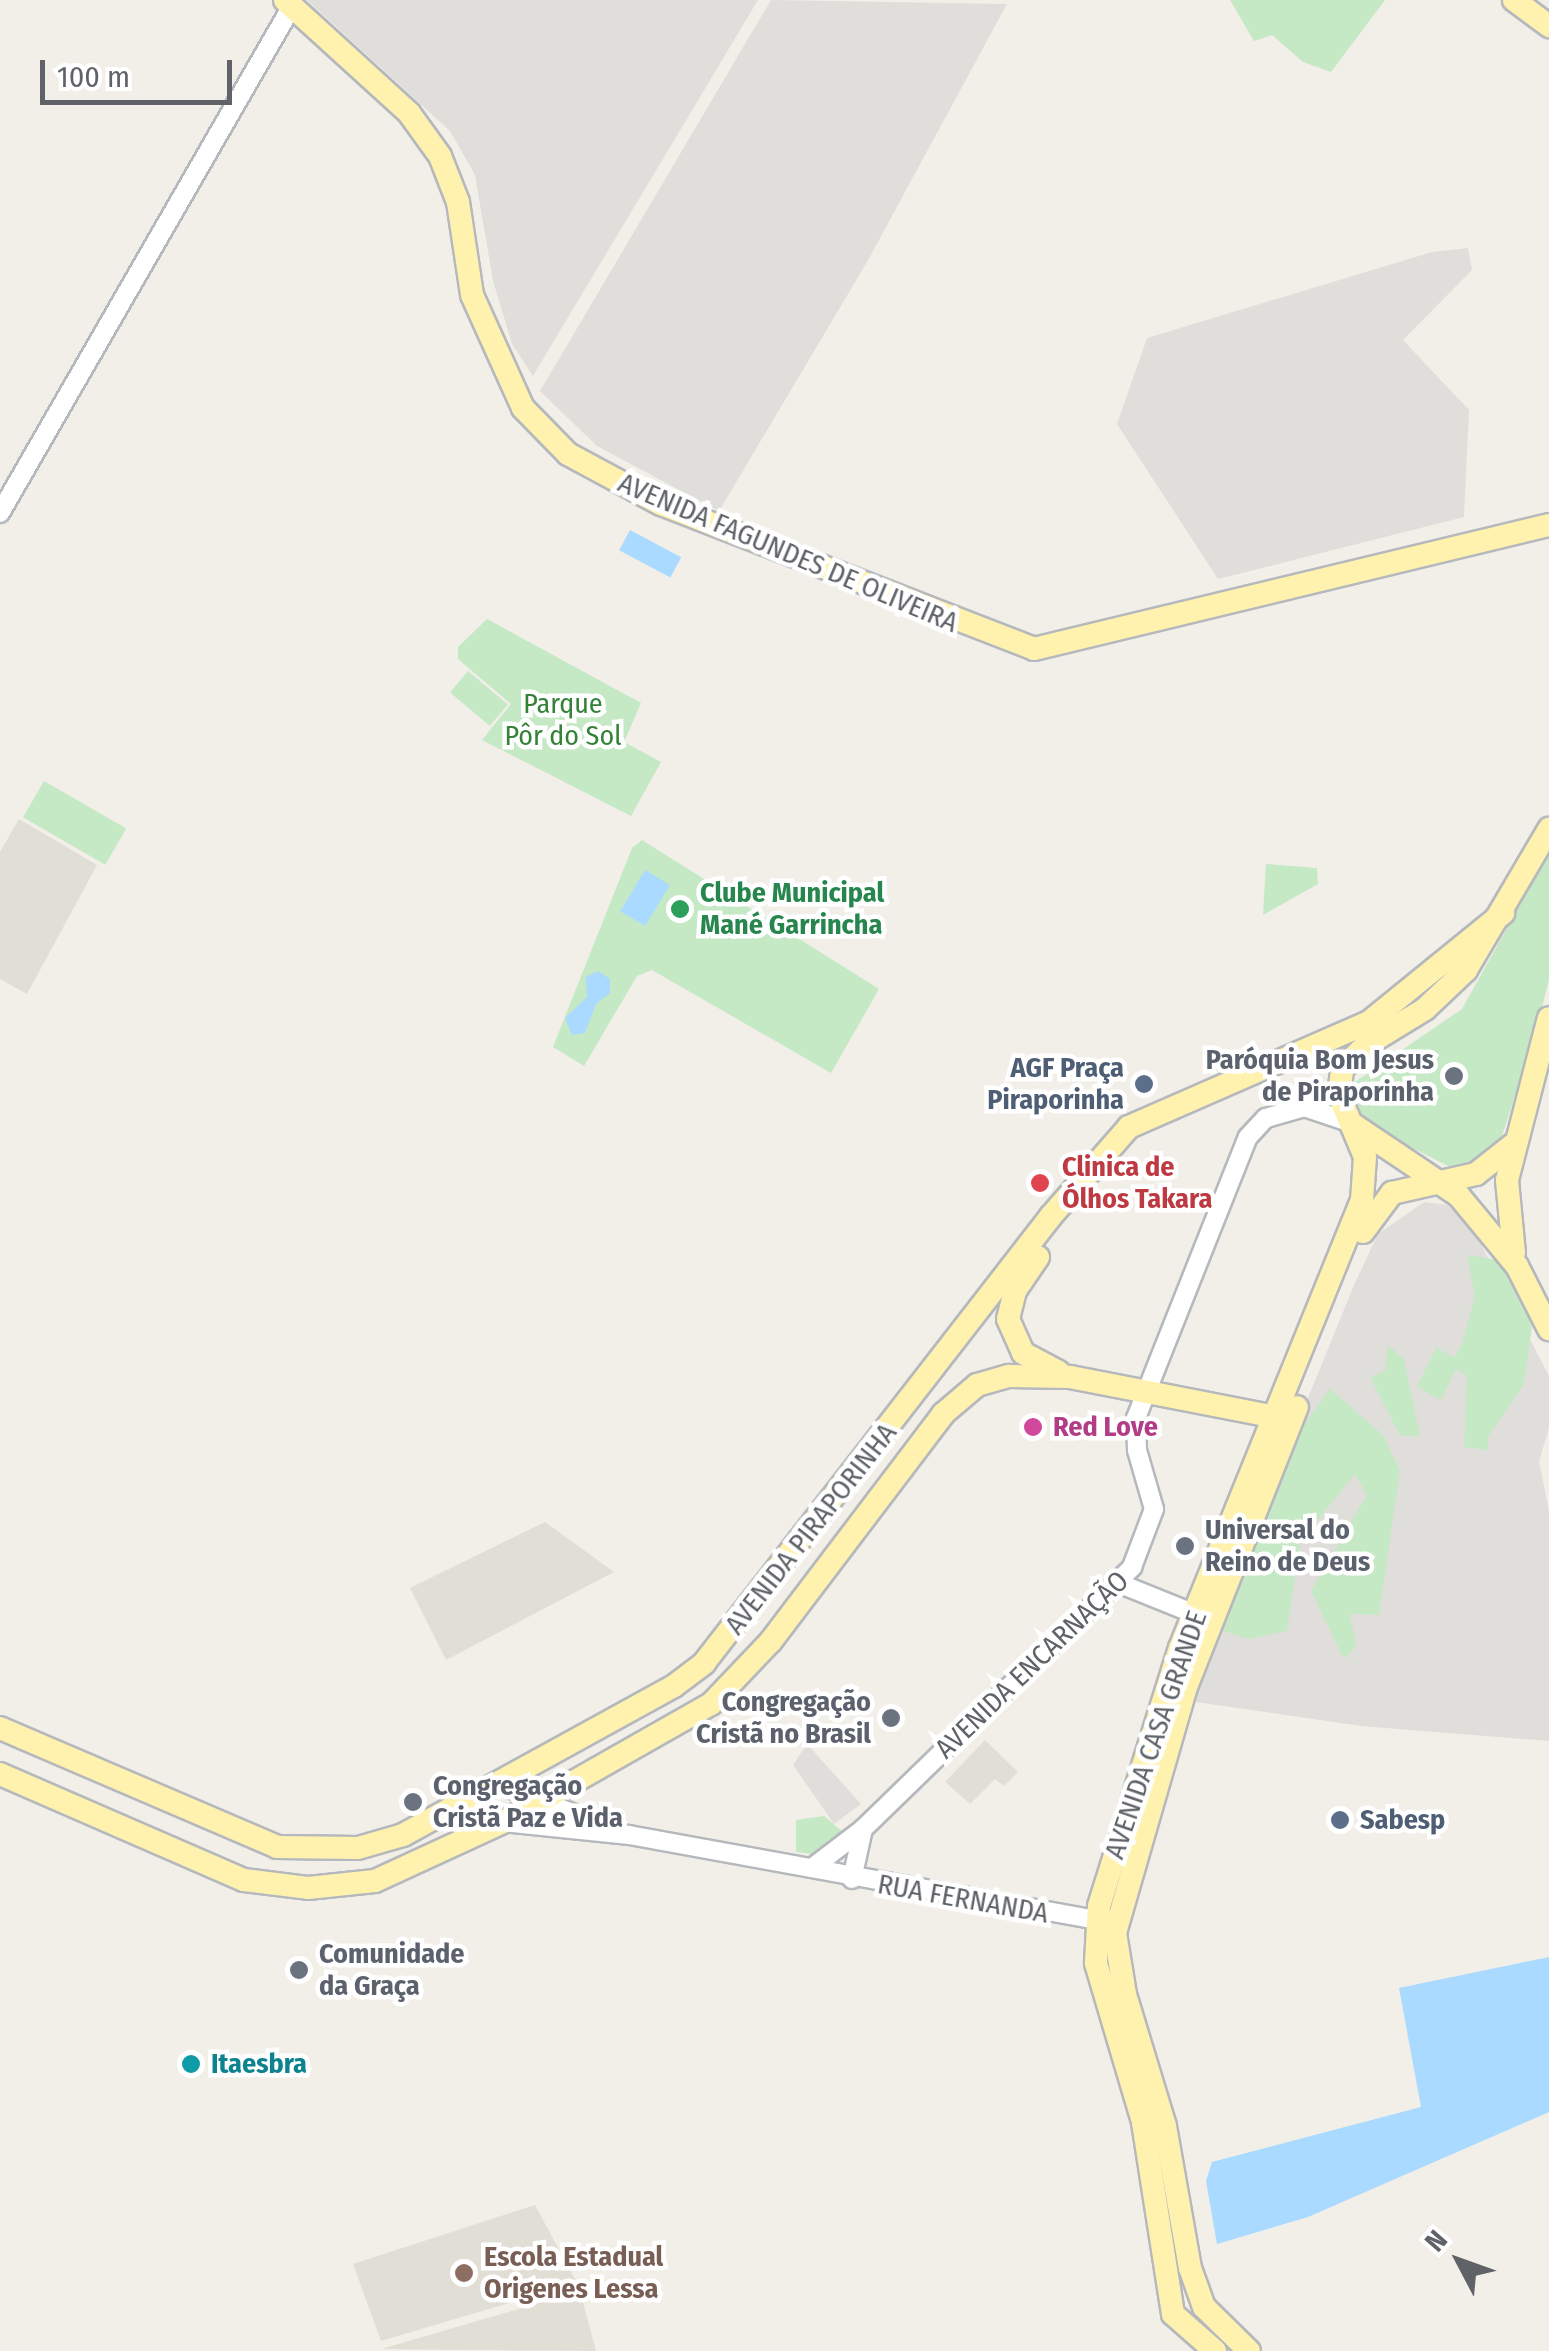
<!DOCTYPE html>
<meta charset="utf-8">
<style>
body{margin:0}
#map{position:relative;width:1549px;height:2351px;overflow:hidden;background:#f1efe8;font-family:"Fira Sans Condensed",sans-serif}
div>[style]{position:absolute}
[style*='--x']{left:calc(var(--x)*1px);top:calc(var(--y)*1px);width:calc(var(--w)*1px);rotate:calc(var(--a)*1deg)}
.industrial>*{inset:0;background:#e0deda}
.education>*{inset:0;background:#e1ded6}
.green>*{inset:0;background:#c5e8c5;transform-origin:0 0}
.water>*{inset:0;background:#aadaff;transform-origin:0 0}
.roads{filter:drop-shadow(2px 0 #b5b8bc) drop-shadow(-2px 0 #b5b8bc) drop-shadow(0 2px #b5b8bc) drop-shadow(0 -2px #b5b8bc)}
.minor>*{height:18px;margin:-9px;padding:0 9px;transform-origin:9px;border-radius:9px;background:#fff}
.major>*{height:22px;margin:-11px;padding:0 11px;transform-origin:11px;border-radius:11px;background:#fff2af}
.dots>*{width:28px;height:28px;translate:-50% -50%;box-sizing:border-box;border:5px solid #fff;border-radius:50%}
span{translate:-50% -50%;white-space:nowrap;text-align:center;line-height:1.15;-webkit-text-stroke:9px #fff;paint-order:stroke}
.street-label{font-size:28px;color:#5f6368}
.park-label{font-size:28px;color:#348238}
.leisure-label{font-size:28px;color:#27864d;font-weight:700}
.left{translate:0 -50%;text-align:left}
.worship-label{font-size:28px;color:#5b616d;font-weight:700}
.right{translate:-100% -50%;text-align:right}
.service-label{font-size:28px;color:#4e5e75;font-weight:700}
.health-label{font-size:28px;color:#be3a42;font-weight:700}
.hotel-label{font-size:28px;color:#b23c85;font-weight:700}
.culture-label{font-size:28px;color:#0d838f;font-weight:700}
.education-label{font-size:28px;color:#785e54;font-weight:700}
.north{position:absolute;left:1409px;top:2211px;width:100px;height:100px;-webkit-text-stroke:8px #fff;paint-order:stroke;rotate:311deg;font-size:28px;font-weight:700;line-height:40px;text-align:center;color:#5f6368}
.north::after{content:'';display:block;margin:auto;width:35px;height:45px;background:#5f6368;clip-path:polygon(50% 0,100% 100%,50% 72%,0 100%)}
.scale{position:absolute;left:40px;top:60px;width:192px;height:45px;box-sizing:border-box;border:5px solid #5f6368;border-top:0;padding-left:12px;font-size:30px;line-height:35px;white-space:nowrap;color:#5f6368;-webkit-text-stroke:8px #fff;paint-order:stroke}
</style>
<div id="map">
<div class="industrial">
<div style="clip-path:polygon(307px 0,758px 0,533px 376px,512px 344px,493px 281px,475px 175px,450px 131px)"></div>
<div style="clip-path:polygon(771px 0,1007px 4px,867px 262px,719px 511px,597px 446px,540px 391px)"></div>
<div style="clip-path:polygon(1468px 248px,1472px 270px,1403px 340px,1469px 410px,1464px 517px,1218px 579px,1117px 424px,1147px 338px,1432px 252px)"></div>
<div style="clip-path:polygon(1424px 1202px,1448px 1205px,1474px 1231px,1549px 1376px,1549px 1428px,1539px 1461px,1549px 1511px,1549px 1741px,1361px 1726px,1196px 1702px,1210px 1638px,1354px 1285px,1378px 1234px)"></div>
<div style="clip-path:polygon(807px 1744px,861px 1804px,834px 1824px,793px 1765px)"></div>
</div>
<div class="education">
<div style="clip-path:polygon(19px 819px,97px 865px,27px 994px,0 979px,0 852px)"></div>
<div style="clip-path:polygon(545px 1522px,614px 1572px,446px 1660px,410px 1588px)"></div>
<div style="clip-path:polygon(985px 1740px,1018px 1772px,1004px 1786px,995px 1779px,970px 1804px,945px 1782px)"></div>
<div style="clip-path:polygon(535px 2205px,577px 2283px,381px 2341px,353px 2264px)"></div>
<div style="clip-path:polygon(580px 2291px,596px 2351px,381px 2349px)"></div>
</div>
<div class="green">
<div style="clip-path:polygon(1230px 0,1385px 0,1331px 72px,1303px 62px,1272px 35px,1254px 41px)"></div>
<div style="clip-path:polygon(487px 619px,641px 703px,624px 742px,661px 762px,631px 816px,482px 740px,511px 704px,458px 659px,458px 647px)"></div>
<div style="left:468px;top:671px;width:52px;height:28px;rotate:40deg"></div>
<div style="left:44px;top:781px;width:95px;height:42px;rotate:30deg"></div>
<div style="clip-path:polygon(642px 840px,879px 989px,831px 1073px,652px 970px,637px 976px,584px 1066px,553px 1047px,632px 848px)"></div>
<div style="clip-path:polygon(1549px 852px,1549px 980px,1535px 1034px,1500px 1142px,1475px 1167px,1454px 1169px,1373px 1128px,1351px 1101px,1352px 1084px,1462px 1009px)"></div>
<div style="clip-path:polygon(1266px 864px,1317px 868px,1318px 884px,1263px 915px)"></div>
<div style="clip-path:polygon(1467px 1255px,1506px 1261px,1534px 1312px,1524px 1384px,1487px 1438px,1489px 1450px,1464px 1447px,1467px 1376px,1456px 1369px,1441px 1400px,1417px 1387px,1436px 1348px,1455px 1357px,1462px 1343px,1475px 1296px)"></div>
<div style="clip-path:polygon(1388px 1345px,1404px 1359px,1420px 1436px,1400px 1436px,1370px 1377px,1385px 1371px)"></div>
<div style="clip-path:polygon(1330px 1389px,1384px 1436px,1400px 1471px,1379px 1615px,1350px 1614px,1356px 1646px,1344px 1659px,1311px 1591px,1367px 1495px,1355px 1474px,1300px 1542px,1287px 1631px,1249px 1639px,1220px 1630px,1302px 1427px)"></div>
<div style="clip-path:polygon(824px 1816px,843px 1832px,812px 1854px,796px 1852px,796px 1820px)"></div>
</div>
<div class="water">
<div style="left:630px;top:530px;width:58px;height:23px;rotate:28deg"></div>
<div style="left:645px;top:870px;width:29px;height:48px;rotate:31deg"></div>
<div style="clip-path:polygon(598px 971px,610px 979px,610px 993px,596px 1004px,585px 1033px,572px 1035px,565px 1018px,587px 997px,586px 977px)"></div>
<div style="clip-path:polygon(1549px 1957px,1549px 2112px,1308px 2217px,1217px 2244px,1206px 2181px,1212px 2162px,1421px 2107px,1399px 1988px)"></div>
</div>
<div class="roads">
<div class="minor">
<div style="--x:0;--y:513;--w:585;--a:-60.06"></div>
<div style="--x:1118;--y:1583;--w:83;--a:21.9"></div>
<div style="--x:496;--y:1783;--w:123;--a:21.5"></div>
<div style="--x:503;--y:1822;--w:127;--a:5.9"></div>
<div style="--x:629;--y:1835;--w:488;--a:10.3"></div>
<div style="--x:812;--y:1868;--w:64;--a:-37.4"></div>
<div style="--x:863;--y:1829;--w:376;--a:-44.2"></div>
<div style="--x:1132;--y:1567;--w:62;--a:-69.2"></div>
<div style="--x:1154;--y:1509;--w:61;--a:-106.1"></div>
<div style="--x:1137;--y:1450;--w:32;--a:-92"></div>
<div style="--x:1136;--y:1418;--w:302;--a:-68.3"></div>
<div style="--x:1248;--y:1137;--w:26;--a:-47"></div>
<div style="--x:1266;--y:1118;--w:40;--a:-16"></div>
<div style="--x:1304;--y:1107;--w:47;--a:18.4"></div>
<div style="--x:852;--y:1879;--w:51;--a:-77.6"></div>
</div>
<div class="major">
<div style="--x:285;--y:0;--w:168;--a:42.3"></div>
<div style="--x:409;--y:113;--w:53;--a:54.2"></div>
<div style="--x:440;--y:156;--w:49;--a:68.6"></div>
<div style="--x:458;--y:202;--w:94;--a:81.4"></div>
<div style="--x:472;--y:295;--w:124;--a:65.7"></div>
<div style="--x:523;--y:408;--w:64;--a:45.6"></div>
<div style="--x:568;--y:454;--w:106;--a:28.3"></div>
<div style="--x:661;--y:504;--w:400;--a:21.2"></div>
<div style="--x:1034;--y:649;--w:530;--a:-13.54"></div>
<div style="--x:1514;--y:0;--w:44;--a:36.6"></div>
<div style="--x:1352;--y:1124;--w:129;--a:33.9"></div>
<div style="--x:1459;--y:1196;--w:91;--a:50.4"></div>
<div style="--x:1517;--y:1266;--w:71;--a:63.1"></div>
<div style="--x:1363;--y:1232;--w:49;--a:-53.4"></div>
<div style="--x:1392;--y:1193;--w:86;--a:-12.7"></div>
<div style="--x:1476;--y:1174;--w:48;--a:-38.3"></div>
<div style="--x:1514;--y:1253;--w:73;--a:-95.5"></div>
<div style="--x:1507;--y:1180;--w:167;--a:-75.5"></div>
<div style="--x:1038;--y:1257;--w:41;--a:124.1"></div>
<div style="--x:1015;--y:1291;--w:29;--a:104"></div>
<div style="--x:1008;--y:1319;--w:37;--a:66"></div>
<div style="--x:1023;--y:1353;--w:40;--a:28"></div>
<div style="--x:0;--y:1728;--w:301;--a:23.2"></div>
<div style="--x:277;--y:1847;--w:81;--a:0.7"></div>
<div style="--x:358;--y:1848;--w:47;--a:-16.1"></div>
<div style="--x:403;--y:1835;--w:309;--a:-28.8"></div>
<div style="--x:674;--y:1686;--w:38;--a:-37"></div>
<div style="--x:704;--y:1663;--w:566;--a:-52.18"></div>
<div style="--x:1051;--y:1216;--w:118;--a:-48.8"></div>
<div style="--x:1129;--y:1127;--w:262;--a:-23.6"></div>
<div style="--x:1369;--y:1022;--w:173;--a:-39.1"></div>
<div style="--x:0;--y:1774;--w:266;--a:23.5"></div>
<div style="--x:244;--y:1880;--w:64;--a:7.1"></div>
<div style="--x:308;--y:1888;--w:67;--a:-6"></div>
<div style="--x:375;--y:1881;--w:141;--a:-24.7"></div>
<div style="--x:503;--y:1822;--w:239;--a:-29.6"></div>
<div style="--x:711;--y:1704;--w:87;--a:-46.4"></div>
<div style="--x:771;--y:1641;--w:285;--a:-52.8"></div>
<div style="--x:943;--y:1414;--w:45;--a:-40.5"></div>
<div style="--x:977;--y:1385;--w:33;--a:-16"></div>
<div style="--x:1009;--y:1376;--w:61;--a:0.9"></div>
<div style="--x:1070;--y:1377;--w:221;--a:11"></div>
<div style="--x:1215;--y:2351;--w:56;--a:-138.6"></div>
<div style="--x:1173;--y:2314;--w:194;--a:-98.9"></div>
<div style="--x:1143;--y:2122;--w:166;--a:-106.5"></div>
<div style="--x:1096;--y:1963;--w:57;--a:-87"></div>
<div style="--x:1099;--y:1906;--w:270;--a:-72.6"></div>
<div style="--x:1180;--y:1648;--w:484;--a:-67.9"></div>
<div style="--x:1362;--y:1200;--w:43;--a:-86"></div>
<div style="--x:1365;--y:1157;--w:67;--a:-112.8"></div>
<div style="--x:1339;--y:1095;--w:26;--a:-83"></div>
<div style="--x:1342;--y:1069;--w:34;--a:-45"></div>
<div style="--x:1366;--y:1045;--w:69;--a:-31.4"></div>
<div style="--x:1425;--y:1009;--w:57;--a:-43.6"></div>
<div style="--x:1466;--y:970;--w:164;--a:-59.5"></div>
<div style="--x:1249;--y:2351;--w:63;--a:-135.6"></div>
<div style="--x:1204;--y:2307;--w:41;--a:-109.7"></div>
<div style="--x:1190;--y:2268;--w:144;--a:-100"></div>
<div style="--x:1165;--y:2126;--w:138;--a:-106.9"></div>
<div style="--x:1125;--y:1994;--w:62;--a:-99.3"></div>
<div style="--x:1115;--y:1933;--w:256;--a:-73.9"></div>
<div style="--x:1186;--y:1687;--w:301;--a:-68.4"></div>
</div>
</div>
<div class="dots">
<div style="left:680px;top:909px;background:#2e9e5b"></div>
<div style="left:1454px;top:1076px;background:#6b7280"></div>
<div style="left:1144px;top:1084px;background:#5c6f8a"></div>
<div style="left:1040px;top:1183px;background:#e0444e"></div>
<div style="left:1033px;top:1427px;background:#d1479c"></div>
<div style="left:1185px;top:1546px;background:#6b7280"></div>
<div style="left:891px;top:1718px;background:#6b7280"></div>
<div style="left:413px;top:1802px;background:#6b7280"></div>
<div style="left:1340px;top:1820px;background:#5c6f8a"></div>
<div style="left:299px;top:1970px;background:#6b7280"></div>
<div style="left:191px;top:2064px;background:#0f9aa8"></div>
<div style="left:464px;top:2273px;background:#8d6e63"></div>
</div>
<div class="street-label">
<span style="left:788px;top:553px;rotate:23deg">AVENIDA FAGUNDES DE OLIVEIRA</span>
<span style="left:811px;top:1529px;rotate:-52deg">AVENIDA PIRAPORINHA</span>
<span style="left:1032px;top:1665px;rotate:-44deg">AVENIDA ENCARNAÇÃO</span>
<span style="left:1156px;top:1735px;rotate:-71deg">AVENIDA CASA GRANDE</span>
<span style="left:963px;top:1899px;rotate:10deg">RUA FERNANDA</span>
</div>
<div class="park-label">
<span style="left:563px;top:720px">Parque<br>Pôr do Sol</span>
</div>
<div class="leisure-label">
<span class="left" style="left:700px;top:909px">Clube Municipal<br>Mané Garrincha</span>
</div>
<div class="worship-label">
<span class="right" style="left:1434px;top:1076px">Paróquia Bom Jesus<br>de Piraporinha</span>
<span class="left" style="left:1205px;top:1546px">Universal do<br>Reino de Deus</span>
<span class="right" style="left:871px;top:1718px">Congregação<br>Cristã no Brasil</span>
<span class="left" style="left:433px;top:1802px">Congregação<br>Cristã Paz e Vida</span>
<span class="left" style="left:319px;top:1970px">Comunidade<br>da Graça</span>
</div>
<div class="service-label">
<span class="right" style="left:1124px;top:1084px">AGF Praça<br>Piraporinha</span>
<span class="left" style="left:1360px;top:1820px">Sabesp</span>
</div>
<div class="health-label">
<span class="left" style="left:1062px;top:1183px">Clinica de<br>Ólhos Takara</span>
</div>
<div class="hotel-label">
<span class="left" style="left:1053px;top:1427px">Red Love</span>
</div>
<div class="culture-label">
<span class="left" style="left:211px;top:2064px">Itaesbra</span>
</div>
<div class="education-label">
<span class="left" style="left:484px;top:2273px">Escola Estadual<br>Origenes Lessa</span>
</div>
<div class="north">N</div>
<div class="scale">100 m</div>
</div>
